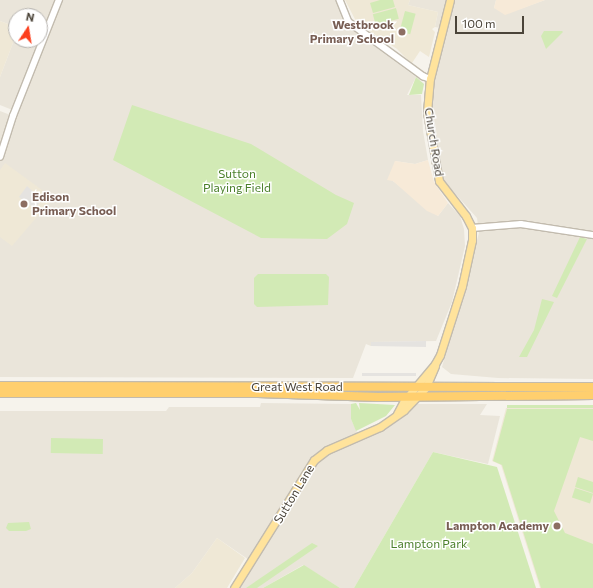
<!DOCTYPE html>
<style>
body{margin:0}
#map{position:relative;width:593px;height:588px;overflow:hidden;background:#f6f3ec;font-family:Commissioner,sans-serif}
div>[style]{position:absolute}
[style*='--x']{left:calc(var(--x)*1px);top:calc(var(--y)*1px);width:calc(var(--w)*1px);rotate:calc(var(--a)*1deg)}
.residential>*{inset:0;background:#eae5da}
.commercial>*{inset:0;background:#f7ead8}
.education>*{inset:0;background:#efe8d6}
.green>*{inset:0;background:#d2eab5;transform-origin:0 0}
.parking>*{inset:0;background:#e5e3e0;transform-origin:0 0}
.roads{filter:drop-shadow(1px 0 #c2bbae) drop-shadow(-1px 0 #c2bbae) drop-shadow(0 1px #c2bbae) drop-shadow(0 -1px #c2bbae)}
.minor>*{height:5.5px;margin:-2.75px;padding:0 2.75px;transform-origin:2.75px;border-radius:2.75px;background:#fff}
.major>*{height:7px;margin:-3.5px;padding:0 3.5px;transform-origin:3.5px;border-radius:3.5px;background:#ffe39c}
.highway>*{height:8px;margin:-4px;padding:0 4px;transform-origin:4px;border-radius:4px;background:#ffcf6e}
.dots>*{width:11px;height:11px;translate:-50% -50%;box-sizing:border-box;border:2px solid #fff;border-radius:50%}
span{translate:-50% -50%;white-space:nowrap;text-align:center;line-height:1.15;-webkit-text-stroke:3px #fff;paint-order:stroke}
.education-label{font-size:12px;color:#785e54;font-weight:700}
.right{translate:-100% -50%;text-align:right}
.left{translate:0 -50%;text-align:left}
.street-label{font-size:12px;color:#4b4439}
.park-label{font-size:12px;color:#4a7f2a}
.north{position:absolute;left:8px;top:8px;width:40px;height:40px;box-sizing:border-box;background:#fff;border:1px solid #b7b4b0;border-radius:50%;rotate:12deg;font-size:11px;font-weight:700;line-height:16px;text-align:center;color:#4b4439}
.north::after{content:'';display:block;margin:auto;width:14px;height:18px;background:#fc3f1d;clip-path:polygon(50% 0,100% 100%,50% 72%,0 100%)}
.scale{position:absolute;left:455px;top:16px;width:69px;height:18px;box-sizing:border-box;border:2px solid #4b4439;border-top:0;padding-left:5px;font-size:12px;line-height:14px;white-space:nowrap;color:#4b4439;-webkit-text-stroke:3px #fff;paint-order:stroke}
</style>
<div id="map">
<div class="residential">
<div style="clip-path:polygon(0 0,337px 0,344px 23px,348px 27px,416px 77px,407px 95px,421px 95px,423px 131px,428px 160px,415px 164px,395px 161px,393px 181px,438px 216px,448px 203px,460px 216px,464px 229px,465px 246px,452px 302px,436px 341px,372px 342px,371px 346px,366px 344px,353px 378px,0 377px,0 111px,13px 116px,15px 111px,0 105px,0 77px,16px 35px,16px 40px,40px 40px,40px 16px,16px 16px,16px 27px,0 21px)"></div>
<div style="clip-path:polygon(410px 0,496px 0,494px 8px,517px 10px,545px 0,593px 0,593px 379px,498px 378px,451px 374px,442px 367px,479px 233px,477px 218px,442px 179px,431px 117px,431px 90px,446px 29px,435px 27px,438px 12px,408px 5px)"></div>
<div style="clip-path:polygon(261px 403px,351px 404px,351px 419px,361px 441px,392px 425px,413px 404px,487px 404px,480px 415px,500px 416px,488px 464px,433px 452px,354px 588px,340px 588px,303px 565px,263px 588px,238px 588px,255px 564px,217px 538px,192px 573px,175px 588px,0 588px,0 411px,166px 411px,169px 407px,260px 407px)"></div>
</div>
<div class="commercial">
<div style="clip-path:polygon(496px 0,545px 0,505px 15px,494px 8px)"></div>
<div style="clip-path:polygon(428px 160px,434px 182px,448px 203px,438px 216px,427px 211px,393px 181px,387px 180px,395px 161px,415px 164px)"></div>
</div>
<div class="education">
<div style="clip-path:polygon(345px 0,410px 0,408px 5px,438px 12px,435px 27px,432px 29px,435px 32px,429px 57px,420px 51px,412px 63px,409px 61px,397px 49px,357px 23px)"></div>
<div style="clip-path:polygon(0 21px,16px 27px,16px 35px,0 77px)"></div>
<div style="clip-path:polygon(5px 163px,53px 198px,12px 246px,0 237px,0 170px)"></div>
<div style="clip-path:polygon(506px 408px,593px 408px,593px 588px,540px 588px,501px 465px,492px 461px)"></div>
<div style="clip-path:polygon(217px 538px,245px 558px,227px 588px,175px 588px,192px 573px)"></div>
</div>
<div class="green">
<div style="clip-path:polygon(380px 0,393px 0,395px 7px,373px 13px,370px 3px)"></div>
<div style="left:396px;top:8px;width:11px;height:24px;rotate:75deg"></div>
<div style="left:405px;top:11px;width:11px;height:21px;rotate:15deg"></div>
<div style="clip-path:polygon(544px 31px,562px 31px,563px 32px,546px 49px,541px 36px)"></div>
<div style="clip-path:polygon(416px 77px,424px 84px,422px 94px,409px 95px)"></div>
<div style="clip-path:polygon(132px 105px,251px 144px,336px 195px,354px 203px,347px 224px,327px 239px,261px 238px,113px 160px)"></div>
<div style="clip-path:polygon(580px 237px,587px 239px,557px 298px,552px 296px)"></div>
<div style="clip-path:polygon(258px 274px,326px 274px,329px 277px,328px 305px,257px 307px,254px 304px,254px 278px)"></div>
<div style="clip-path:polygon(542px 299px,554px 302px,527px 357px,519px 357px,534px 330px)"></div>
<div style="clip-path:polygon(356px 403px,360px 410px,359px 403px,395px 405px,386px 416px,356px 431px,351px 419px,351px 404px)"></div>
<div style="left:507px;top:405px;width:86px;height:3px"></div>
<div style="clip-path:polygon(507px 409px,593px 409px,593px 441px,580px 437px,554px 511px,565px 533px,593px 544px,593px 588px,541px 588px,502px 465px,493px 461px)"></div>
<div style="left:51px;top:438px;width:52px;height:15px;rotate:1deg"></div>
<div style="clip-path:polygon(433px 452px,497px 467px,536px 588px,354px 588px)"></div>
<div style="clip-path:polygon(578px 477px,593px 482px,593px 493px,575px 487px)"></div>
<div style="left:575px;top:488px;width:19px;height:10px;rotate:18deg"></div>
<div style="clip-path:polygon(29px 522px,31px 529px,26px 531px,9px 531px,6px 528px,8px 523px)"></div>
<div style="clip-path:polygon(312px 543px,318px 546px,257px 588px,246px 588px)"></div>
<div style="clip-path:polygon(304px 565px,340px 588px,263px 588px)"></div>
</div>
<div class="parking">
<div style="clip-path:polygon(27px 186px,42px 200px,37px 206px,43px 211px,40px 213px,19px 197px)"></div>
<div style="clip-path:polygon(426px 341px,426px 347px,371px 346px,371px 342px)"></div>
<div style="left:362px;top:373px;width:54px;height:3px"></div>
</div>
<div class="roads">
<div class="minor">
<div style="--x:340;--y:0;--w:24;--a:68"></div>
<div style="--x:349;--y:22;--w:92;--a:36.1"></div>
<div style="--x:423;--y:76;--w:8;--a:23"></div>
<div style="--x:0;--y:157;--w:43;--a:-72.4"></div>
<div style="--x:13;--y:116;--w:125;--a:-68.4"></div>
<div style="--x:472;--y:228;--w:49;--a:-4.7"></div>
<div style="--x:521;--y:224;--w:73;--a:8.7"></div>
</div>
<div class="major">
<div style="--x:397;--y:414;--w:15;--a:-62"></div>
<div style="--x:404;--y:401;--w:48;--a:-50"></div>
<div style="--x:435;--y:364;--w:10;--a:-61"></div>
<div style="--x:440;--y:355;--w:72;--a:-72.3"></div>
<div style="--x:462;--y:286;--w:47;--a:-77.7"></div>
<div style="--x:472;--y:240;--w:12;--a:-90"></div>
<div style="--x:472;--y:228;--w:13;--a:-117"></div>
<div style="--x:466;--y:216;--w:44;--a:-127.6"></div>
<div style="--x:439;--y:181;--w:70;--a:-99.9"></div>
<div style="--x:427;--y:112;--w:33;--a:-85"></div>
<div style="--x:430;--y:79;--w:81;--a:-75.8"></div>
<div style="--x:234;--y:588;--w:151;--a:-58"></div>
<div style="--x:314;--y:460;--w:16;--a:-38"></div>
<div style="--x:327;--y:450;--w:58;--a:-23.5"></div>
<div style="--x:380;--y:427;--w:29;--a:-35"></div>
<div style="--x:404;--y:410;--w:32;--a:-46"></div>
<div style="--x:426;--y:387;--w:23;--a:-67"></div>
</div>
<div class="highway">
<div style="--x:0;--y:386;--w:593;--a:0.1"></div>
<div style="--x:0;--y:393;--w:258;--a:0"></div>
<div style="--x:258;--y:393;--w:120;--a:1.9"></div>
<div style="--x:378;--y:397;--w:215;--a:-0.5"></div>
</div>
</div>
<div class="dots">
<div style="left:402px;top:32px;background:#8d6e63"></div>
<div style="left:24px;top:204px;background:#8d6e63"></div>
<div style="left:557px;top:526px;background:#8d6e63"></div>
</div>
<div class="education-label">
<span class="right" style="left:394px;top:32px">Westbrook<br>Primary School</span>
<span class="left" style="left:32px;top:204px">Edison<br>Primary School</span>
<span class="right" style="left:549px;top:526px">Lampton Academy</span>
</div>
<div class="street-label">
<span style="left:434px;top:142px;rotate:81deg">Church Road</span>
<span style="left:297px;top:387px">Great West Road</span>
<span style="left:294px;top:494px;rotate:-59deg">Sutton Lane</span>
</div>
<div class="park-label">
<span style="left:237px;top:181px">Sutton<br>Playing Field</span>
<span style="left:429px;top:544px">Lampton Park</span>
</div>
<div class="north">N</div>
<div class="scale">100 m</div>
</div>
